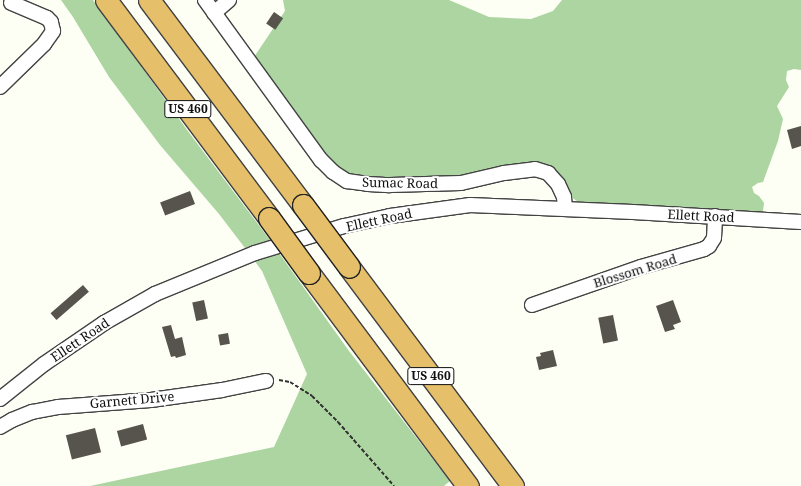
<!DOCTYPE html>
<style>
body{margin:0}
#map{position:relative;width:801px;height:486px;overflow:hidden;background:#fdfef4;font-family:"Noto Serif",serif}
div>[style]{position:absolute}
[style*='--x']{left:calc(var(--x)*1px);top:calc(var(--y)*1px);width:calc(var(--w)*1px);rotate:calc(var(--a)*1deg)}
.forest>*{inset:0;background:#acd5a1}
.building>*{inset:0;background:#57544d;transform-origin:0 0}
.path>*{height:2px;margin-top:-1px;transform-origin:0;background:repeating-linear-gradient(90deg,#323232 0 4px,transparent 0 6px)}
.roads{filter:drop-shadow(1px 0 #434343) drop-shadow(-1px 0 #434343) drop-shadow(0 1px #434343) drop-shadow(0 -1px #434343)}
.minor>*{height:14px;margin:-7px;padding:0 7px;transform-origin:7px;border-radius:7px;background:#fff}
.highway>*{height:21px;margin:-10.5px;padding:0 10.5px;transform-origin:10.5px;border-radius:10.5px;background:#e5bf6a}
.bridges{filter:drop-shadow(1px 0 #212121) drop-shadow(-1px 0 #212121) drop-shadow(0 1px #212121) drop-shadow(0 -1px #212121)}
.highway-bridge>*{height:21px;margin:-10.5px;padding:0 10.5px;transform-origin:10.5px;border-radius:10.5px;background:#e5bf6a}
span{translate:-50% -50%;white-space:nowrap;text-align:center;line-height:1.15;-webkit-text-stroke:4px #fff;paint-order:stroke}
.shield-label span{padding:1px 3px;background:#fff;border:1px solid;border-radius:3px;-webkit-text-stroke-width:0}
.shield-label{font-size:12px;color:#101010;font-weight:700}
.street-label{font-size:13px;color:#101010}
</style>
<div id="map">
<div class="forest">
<div style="clip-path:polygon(61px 0,93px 0,190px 134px,270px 240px,245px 248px,219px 214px,160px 145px,109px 77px,73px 17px)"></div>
<div style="clip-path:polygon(283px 0,449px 0,489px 17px,531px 19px,553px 11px,562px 0,801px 0,801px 70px,794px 69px,787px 71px,786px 80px,789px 87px,777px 106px,783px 119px,778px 141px,763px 182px,758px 183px,752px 187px,754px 193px,759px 196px,764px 203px,763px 211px,758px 214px,580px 203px,571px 197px,565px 190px,556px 172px,429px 179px,359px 178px,346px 174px,322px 152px,254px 57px,285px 11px)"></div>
<div style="clip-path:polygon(279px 253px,349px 351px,450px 481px,444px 486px,90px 486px,274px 447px,307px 374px,262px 271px,254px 260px)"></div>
</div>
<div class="building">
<div style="left:274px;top:12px;width:11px;height:14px;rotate:34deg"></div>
<div style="clip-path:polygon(801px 126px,801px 146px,792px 149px,787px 130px)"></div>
<div style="left:190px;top:191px;width:14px;height:32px;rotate:69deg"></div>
<div style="left:83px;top:285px;width:9px;height:43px;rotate:49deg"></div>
<div style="left:204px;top:300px;width:19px;height:12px;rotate:78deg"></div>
<div style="clip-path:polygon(673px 300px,681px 322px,673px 325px,675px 329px,665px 332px,656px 306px)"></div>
<div style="left:613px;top:315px;width:26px;height:15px;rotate:79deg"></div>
<div style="clip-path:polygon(171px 325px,175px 339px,182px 337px,186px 355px,176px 358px,175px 356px,171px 357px,162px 327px)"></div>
<div style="left:228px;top:333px;width:11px;height:10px;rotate:80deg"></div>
<div style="clip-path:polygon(553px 350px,557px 366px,539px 370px,536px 357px,541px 356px,540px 353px)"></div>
<div style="left:143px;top:424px;width:16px;height:27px;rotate:75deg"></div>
<div style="left:95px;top:428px;width:25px;height:30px;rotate:76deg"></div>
</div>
<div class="path">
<div style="--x:279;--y:380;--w:11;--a:10"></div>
<div style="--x:290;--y:382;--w:26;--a:32"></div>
<div style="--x:312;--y:396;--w:37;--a:45"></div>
<div style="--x:338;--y:422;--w:85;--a:48.8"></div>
</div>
<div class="roads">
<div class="minor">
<div style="--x:205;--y:0;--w:198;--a:54.1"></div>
<div style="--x:321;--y:160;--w:17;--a:45"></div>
<div style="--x:333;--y:172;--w:17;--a:33"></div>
<div style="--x:347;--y:181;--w:21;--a:8"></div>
<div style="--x:368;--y:184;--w:22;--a:3"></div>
<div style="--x:390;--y:185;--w:71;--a:-1.6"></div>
<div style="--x:461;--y:183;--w:44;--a:-13.1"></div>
<div style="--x:504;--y:173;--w:31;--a:-7"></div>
<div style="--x:535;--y:169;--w:14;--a:17"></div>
<div style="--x:548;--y:173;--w:15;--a:48"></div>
<div style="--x:558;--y:184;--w:14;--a:65"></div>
<div style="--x:564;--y:197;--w:12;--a:85"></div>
<div style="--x:214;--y:13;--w:20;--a:-41"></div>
<div style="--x:0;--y:87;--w:62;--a:-44.3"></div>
<div style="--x:44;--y:44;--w:16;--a:-55"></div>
<div style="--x:53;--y:31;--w:9;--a:-103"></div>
<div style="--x:51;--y:22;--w:6;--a:-135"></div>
<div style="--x:47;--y:18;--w:39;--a:-157"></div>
<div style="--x:532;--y:305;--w:115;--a:-19.2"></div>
<div style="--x:641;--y:267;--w:66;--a:-15.9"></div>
<div style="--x:704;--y:249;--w:6;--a:-31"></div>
<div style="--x:709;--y:246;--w:9;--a:-58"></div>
<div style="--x:714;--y:238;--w:22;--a:-87"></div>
<div style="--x:0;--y:399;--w:56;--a:-38.5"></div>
<div style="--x:44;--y:364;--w:73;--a:-34.3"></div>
<div style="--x:104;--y:323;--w:59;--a:-29.6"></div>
<div style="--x:155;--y:294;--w:108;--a:-22.3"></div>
<div style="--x:255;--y:253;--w:93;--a:-16.9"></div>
<div style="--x:344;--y:226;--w:47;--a:-12.3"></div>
<div style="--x:390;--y:216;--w:81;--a:-7.8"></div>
<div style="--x:470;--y:205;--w:163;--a:2.5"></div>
<div style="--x:633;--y:212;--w:168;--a:3.4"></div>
<div style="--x:0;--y:427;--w:14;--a:-30"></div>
<div style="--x:12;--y:420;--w:22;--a:-22"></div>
<div style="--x:32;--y:412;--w:26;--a:-11"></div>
<div style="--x:58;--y:407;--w:93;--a:-4.3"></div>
<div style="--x:151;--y:400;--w:72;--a:-8"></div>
<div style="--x:222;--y:390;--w:45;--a:-11.6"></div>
</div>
<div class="highway">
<div style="--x:106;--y:0;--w:272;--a:53.2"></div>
<div style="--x:149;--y:0;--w:256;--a:53.1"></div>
<div style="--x:349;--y:267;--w:274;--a:53.2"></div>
<div style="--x:309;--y:273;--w:266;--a:53.3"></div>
</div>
</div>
<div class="bridges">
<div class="highway-bridge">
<div style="--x:303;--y:205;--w:77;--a:53.4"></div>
<div style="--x:269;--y:218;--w:68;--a:54"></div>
</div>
</div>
<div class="shield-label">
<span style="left:188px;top:109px">US 460</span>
<span style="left:431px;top:376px">US 460</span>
</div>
<div class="street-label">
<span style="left:400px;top:183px;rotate:1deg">Sumac Road</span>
<span style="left:701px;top:216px;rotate:3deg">Ellett Road</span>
<span style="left:379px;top:220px;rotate:-12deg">Ellett Road</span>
<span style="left:635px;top:271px;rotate:-17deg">Blossom Road</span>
<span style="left:80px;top:340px;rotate:-34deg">Ellett Road</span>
<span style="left:132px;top:400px;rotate:-5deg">Garnett Drive</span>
</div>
</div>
